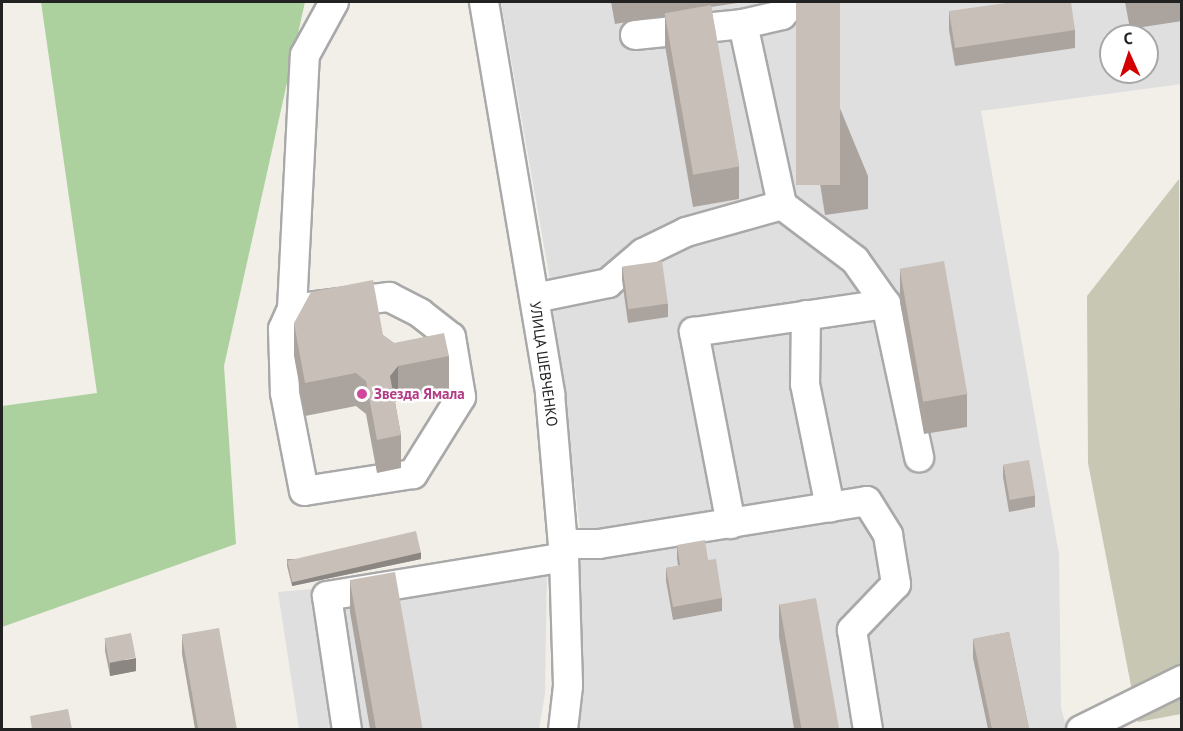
<!DOCTYPE html>
<meta charset="utf-8">
<style>
body{margin:0}
#map{position:relative;width:1183px;height:731px;overflow:hidden;background:#f2efe9;font-family:"PT Sans",sans-serif}
div>[style]{position:absolute}
[style*='--x']{left:calc(var(--x)*1px);top:calc(var(--y)*1px);width:calc(var(--w)*1px);rotate:calc(var(--a)*1deg)}
.residential>*{inset:0;background:#e0dfdf}
.construction>*{inset:0;background:#c7c7b4}
.forest>*{inset:0;background:#add19e}
.roads{filter:drop-shadow(2px 0 #a9a9a9) drop-shadow(-2px 0 #a9a9a9) drop-shadow(0 2px #a9a9a9) drop-shadow(0 -2px #a9a9a9)}
.minor>*{height:28px;margin:-14px;padding:0 14px;transform-origin:14px;border-radius:14px;background:#fff}
.wall>*{inset:0;background:#aba49e}
.shaded-wall>*{inset:0;background:#8b8681}
.building>*{inset:0;background:#c7bfb8;transform-origin:0 0}
.dots>*{width:16px;height:16px;translate:-50% -50%;box-sizing:border-box;border:3px solid #fff;border-radius:50%}
span{translate:-50% -50%;white-space:nowrap;text-align:center;line-height:1.15;-webkit-text-stroke:5px #fff;paint-order:stroke}
.street-label{font-size:15px;color:#222}
.hotel-label{font-size:15px;color:#b23c85;font-weight:700}
.left{translate:0 -50%;text-align:left}
.frame{position:absolute;inset:0;border:3px solid #222;pointer-events:none}
.north{position:absolute;left:1099px;top:24px;width:60px;height:60px;box-sizing:border-box;background:#fff;border:2px solid #a7a7a7;border-radius:50%;rotate:357deg;font-size:16px;font-weight:700;line-height:24px;text-align:center;color:#222}
.north::after{content:'';display:block;margin:auto;width:21px;height:27px;background:#d40000;clip-path:polygon(50% 0,100% 100%,50% 72%,0 100%)}
</style>
<div id="map">
<div class="residential">
<div style="clip-path:polygon(evenodd,501px 2px,1181px 2px,1181px 84px,981px 111px,1059px 554px,1061px 708px,1067px 729px,574px 729px,579px 692px,580px 528px,549px 274px,501px 2px,1111px 36px,1147px 36px,1147px 72px,1111px 72px,1111px 36px)"></div>
<div style="clip-path:polygon(547px 568px,545px 694px,539px 729px,299px 729px,278px 592px)"></div>
</div>
<div class="construction">
<div style="clip-path:polygon(1179px 179px,1181px 714px,1138px 722px,1088px 463px,1087px 296px)"></div>
</div>
<div class="forest">
<div style="clip-path:polygon(41px 2px,305px 2px,224px 366px,236px 544px,2px 627px,2px 406px,97px 393px)"></div>
</div>
<div class="roads">
<div class="minor">
<div style="--x:484;--y:2;--w:398;--a:80.4"></div>
<div style="--x:550;--y:394;--w:164;--a:85.1"></div>
<div style="--x:564;--y:557;--w:129;--a:88.2"></div>
<div style="--x:568;--y:686;--w:44;--a:96.5"></div>
<div style="--x:743;--y:24;--w:185;--a:77.8"></div>
<div style="--x:635;--y:35;--w:109;--a:-5.8"></div>
<div style="--x:743;--y:24;--w:40;--a:-13"></div>
<div style="--x:782;--y:15;--w:17;--a:-50"></div>
<div style="--x:535;--y:298;--w:75;--a:-11.6"></div>
<div style="--x:608;--y:283;--w:46;--a:-40.6"></div>
<div style="--x:643;--y:253;--w:48;--a:-26"></div>
<div style="--x:686;--y:232;--w:100;--a:-15.7"></div>
<div style="--x:782;--y:205;--w:91;--a:37"></div>
<div style="--x:855;--y:260;--w:54;--a:54.8"></div>
<div style="--x:886;--y:304;--w:157;--a:77.8"></div>
<div style="--x:292;--y:309;--w:98;--a:-7.1"></div>
<div style="--x:389;--y:297;--w:35;--a:27"></div>
<div style="--x:420;--y:313;--w:39;--a:38"></div>
<div style="--x:451;--y:337;--w:61;--a:80.5"></div>
<div style="--x:461;--y:397;--w:91;--a:121.9"></div>
<div style="--x:413;--y:474;--w:110;--a:171.1"></div>
<div style="--x:304;--y:491;--w:100;--a:-101"></div>
<div style="--x:285;--y:393;--w:64;--a:-91.8"></div>
<div style="--x:283;--y:329;--w:22;--a:-66"></div>
<div style="--x:292;--y:309;--w:254;--a:-87.1"></div>
<div style="--x:305;--y:55;--w:60;--a:-61.3"></div>
<div style="--x:806;--y:315;--w:69;--a:90.8"></div>
<div style="--x:805;--y:384;--w:126;--a:78.5"></div>
<div style="--x:731;--y:524;--w:196;--a:-100.9"></div>
<div style="--x:694;--y:332;--w:194;--a:-8.3"></div>
<div style="--x:563;--y:544;--w:36;--a:0"></div>
<div style="--x:599;--y:544;--w:271;--a:-9.1"></div>
<div style="--x:867;--y:501;--w:40;--a:58"></div>
<div style="--x:888;--y:535;--w:50;--a:80.7"></div>
<div style="--x:896;--y:584;--w:64;--a:133.7"></div>
<div style="--x:852;--y:630;--w:101;--a:80.9"></div>
<div style="--x:347;--y:730;--w:135;--a:-98.5"></div>
<div style="--x:327;--y:596;--w:240;--a:-9.3"></div>
<div style="--x:1081;--y:730;--w:113;--a:-26.3"></div>
</div>
</div>
<div class="wall">
<div style="clip-path:polygon(611px 2px,744px 2px,711px 7px,739px 167px,739px 199px,693px 207px,665px 46px,665px 16px,615px 24px)"></div>
<div style="clip-path:polygon(796px 2px,868px 176px,868px 209px,825px 215px,796px 32px)"></div>
<div style="clip-path:polygon(1125px 2px,1182px 2px,1182px 21px,1130px 29px)"></div>
<div style="clip-path:polygon(949px 11px,1075px 30px,1075px 48px,955px 66px,949px 30px)"></div>
<div style="clip-path:polygon(622px 267px,668px 304px,668px 317px,628px 323px,622px 280px)"></div>
<div style="clip-path:polygon(900px 269px,967px 394px,967px 427px,924px 434px,900px 302px)"></div>
<div style="clip-path:polygon(294px 323px,383px 335px,394px 343px,449px 356px,449px 389px,398px 398px,395px 402px,401px 435px,401px 468px,377px 473px,366px 414px,356px 406px,305px 416px,294px 356px)"></div>
<div style="clip-path:polygon(1003px 465px,1035px 495px,1035px 507px,1009px 512px,1003px 477px)"></div>
<div style="clip-path:polygon(677px 545px,708px 560px,722px 598px,722px 611px,673px 620px,666px 581px,666px 568px,678px 566px,677px 558px)"></div>
<div style="clip-path:polygon(287px 559px,421px 559px,292px 586px,287px 566px)"></div>
<div style="clip-path:polygon(350px 580px,422px 729px,370px 729px,350px 612px)"></div>
<div style="clip-path:polygon(779px 604px,838px 729px,794px 729px,779px 637px)"></div>
<div style="clip-path:polygon(1009px 632px,1029px 729px,988px 729px,973px 658px,973px 639px)"></div>
<div style="clip-path:polygon(182px 635px,237px 729px,195px 729px,182px 654px)"></div>
<div style="clip-path:polygon(105px 639px,136px 671px,110px 676px,105px 651px)"></div>
</div>
<div class="shaded-wall">
<div style="clip-path:polygon(398px 366px,398px 398px,390px 409px,390px 376px)"></div>
<div style="clip-path:polygon(421px 552px,421px 559px,292px 586px,292px 580px)"></div>
<div style="clip-path:polygon(136px 658px,136px 671px,110px 676px,110px 663px)"></div>
</div>
<div class="building">
<div style="left:796px;top:2px;width:44px;height:183px"></div>
<div style="clip-path:polygon(1013px 2px,1071px 2px,1075px 30px,955px 48px,949px 11px)"></div>
<div style="left:711px;top:5px;width:164px;height:47px;rotate:80deg"></div>
<div style="left:662px;top:261px;width:43px;height:40px;rotate:82deg"></div>
<div style="left:944px;top:261px;width:135px;height:45px;rotate:80deg"></div>
<div style="clip-path:polygon(373px 280px,383px 335px,394px 343px,444px 333px,449px 356px,398px 366px,390px 376px,401px 435px,377px 440px,366px 381px,356px 373px,305px 383px,294px 323px,311px 292px)"></div>
<div style="left:1029px;top:460px;width:36px;height:26px;rotate:80deg"></div>
<div style="left:416px;top:531px;width:22px;height:132px;rotate:77deg"></div>
<div style="clip-path:polygon(705px 540px,708px 560px,716px 559px,722px 598px,673px 607px,666px 568px,680px 565px,677px 545px)"></div>
<div style="left:395px;top:572px;width:159px;height:46px;rotate:80deg"></div>
<div style="left:816px;top:598px;width:133px;height:37px;rotate:80deg"></div>
<div style="left:219px;top:628px;width:103px;height:38px;rotate:80deg"></div>
<div style="clip-path:polygon(1009px 632px,1029px 728px,1024px 729px,992px 729px,973px 639px)"></div>
<div style="left:131px;top:633px;width:25px;height:27px;rotate:79deg"></div>
<div style="clip-path:polygon(68px 709px,72px 729px,32px 729px,30px 716px)"></div>
</div>
<div class="dots">
<div style="left:362px;top:394px;background:#d1479c"></div>
</div>
<div class="street-label">
<span style="left:544px;top:364px;rotate:82deg">УЛИЦА ШЕВЧЕНКО</span>
</div>
<div class="hotel-label">
<span class="left" style="left:374px;top:394px">Звезда Ямала</span>
</div>
<div class="frame"></div>
<div class="north">С</div>
</div>
